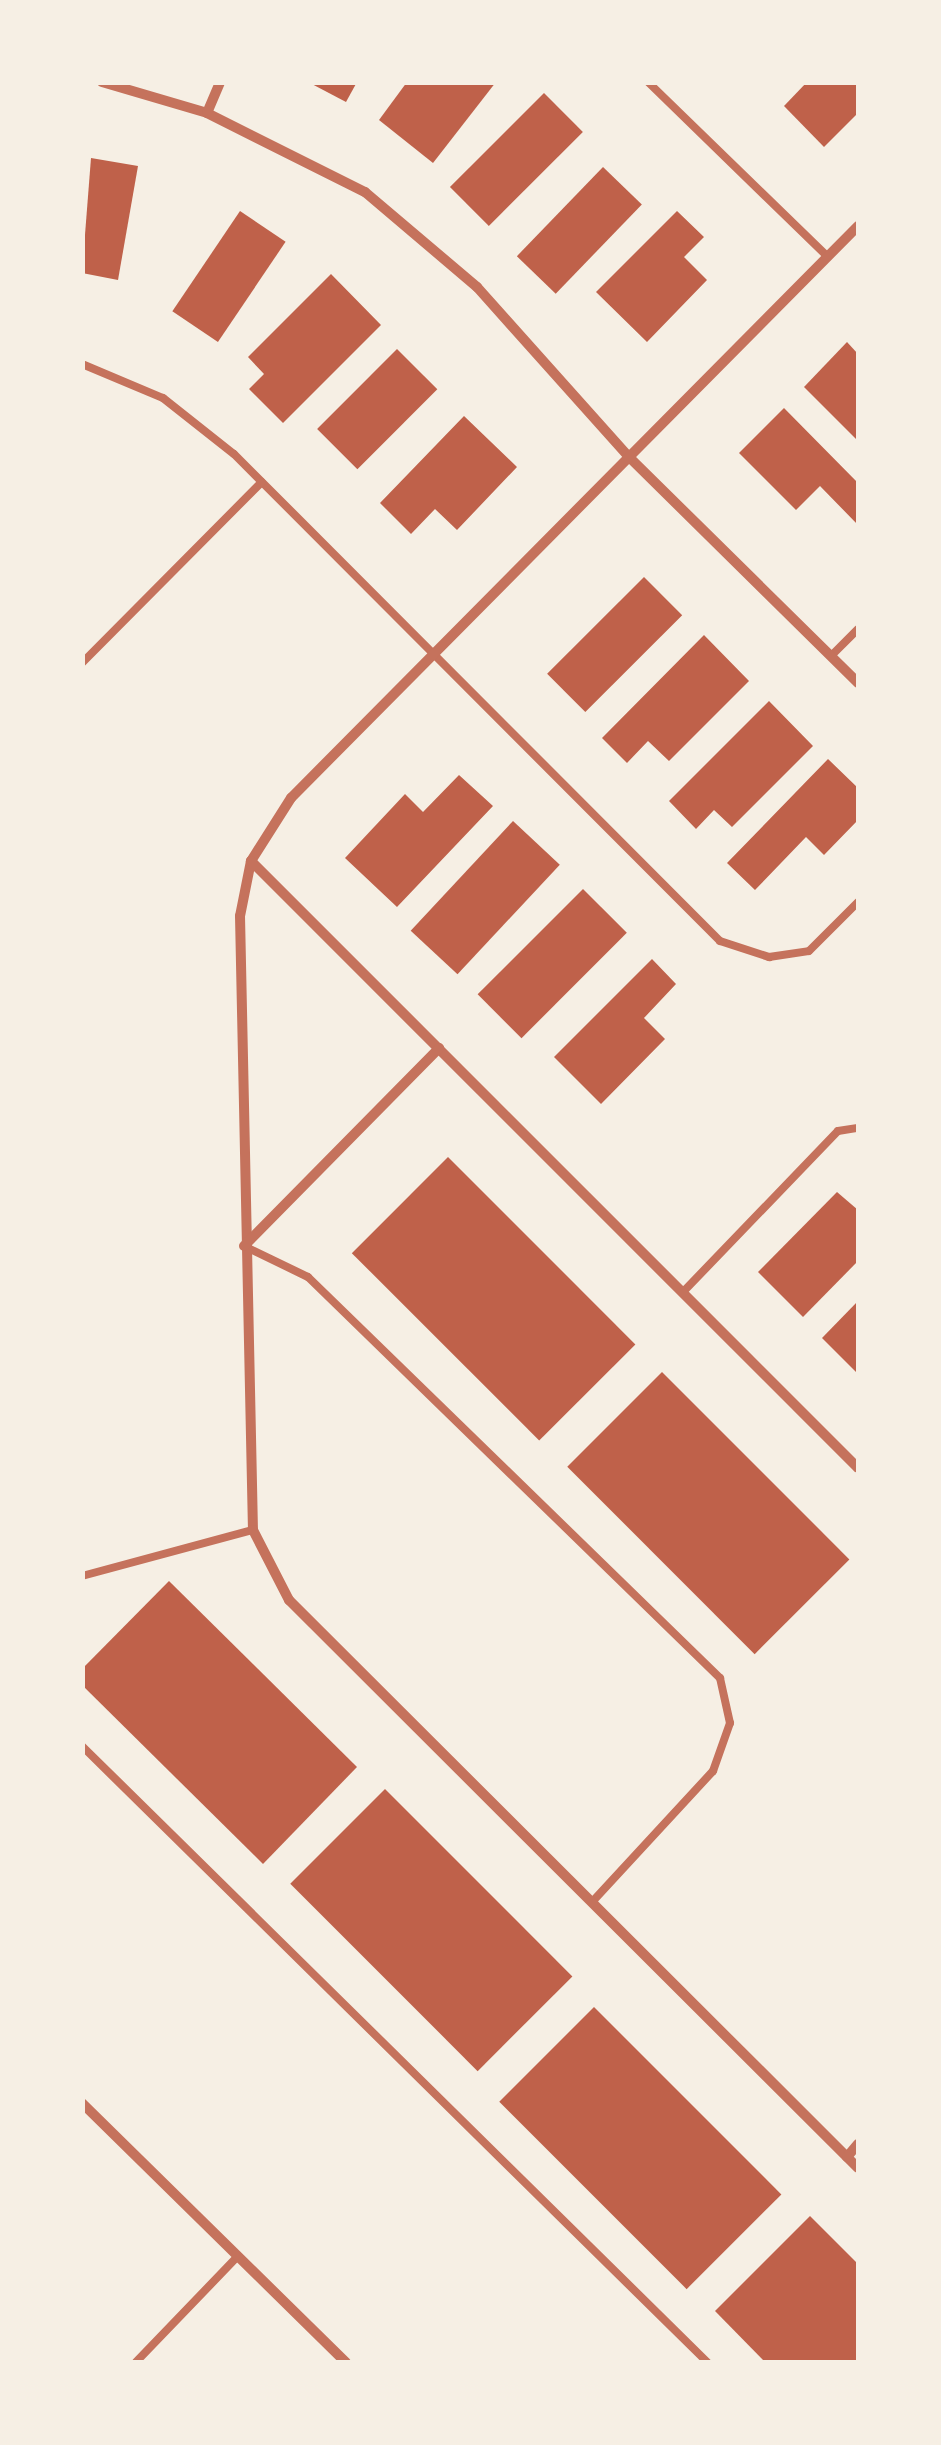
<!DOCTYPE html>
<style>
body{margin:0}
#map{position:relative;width:941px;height:2445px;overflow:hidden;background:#f6efe4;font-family:"Times New Roman",serif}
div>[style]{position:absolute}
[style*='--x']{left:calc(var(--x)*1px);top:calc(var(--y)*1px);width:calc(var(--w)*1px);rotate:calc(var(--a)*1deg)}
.building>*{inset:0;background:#bf614a;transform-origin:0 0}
.service>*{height:8px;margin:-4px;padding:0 4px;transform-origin:4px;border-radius:4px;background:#c5725c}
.minor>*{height:10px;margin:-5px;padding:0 5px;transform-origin:5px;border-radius:5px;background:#c5725c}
span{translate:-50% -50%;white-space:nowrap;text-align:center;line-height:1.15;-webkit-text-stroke:8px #f6efe4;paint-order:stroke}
.frame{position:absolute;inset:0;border:85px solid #f6efe4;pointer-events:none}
</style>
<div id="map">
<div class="building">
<div style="clip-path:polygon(308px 82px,357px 82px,346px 102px)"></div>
<div style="clip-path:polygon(407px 82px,496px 82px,433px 163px,379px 120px)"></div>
<div style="clip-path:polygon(807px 82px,858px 82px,858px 113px,824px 147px,784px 106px)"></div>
<div style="left:544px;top:93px;width:55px;height:133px;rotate:45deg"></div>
<div style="clip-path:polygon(91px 158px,138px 166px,118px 280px,82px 273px)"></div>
<div style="left:603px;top:167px;width:54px;height:124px;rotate:44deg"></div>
<div style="left:240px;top:211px;width:55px;height:121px;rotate:34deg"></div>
<div style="clip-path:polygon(677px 211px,704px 237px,684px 257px,707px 280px,647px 342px,596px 292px)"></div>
<div style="clip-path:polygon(331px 274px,381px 325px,283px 423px,249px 389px,264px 374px,248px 357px)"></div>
<div style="clip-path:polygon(847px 342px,858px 354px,858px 441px,804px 387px)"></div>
<div style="left:397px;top:349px;width:57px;height:113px;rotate:45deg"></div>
<div style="clip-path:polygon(784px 408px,858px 483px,858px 525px,820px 486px,796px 510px,739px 453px)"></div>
<div style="clip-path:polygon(464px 416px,517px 467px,457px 530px,435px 509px,411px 534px,380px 503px)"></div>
<div style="left:644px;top:577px;width:54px;height:137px;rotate:45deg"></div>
<div style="clip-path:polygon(704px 635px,749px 681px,669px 761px,648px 741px,627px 763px,602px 738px)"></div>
<div style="clip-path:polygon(769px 701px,813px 746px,732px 827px,714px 810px,696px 829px,669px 801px)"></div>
<div style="clip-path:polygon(828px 759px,858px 788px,858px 820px,824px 855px,806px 837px,755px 890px,727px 863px)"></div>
<div style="clip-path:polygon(459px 775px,493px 806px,397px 907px,345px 858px,405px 794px,423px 812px)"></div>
<div style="left:513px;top:821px;width:64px;height:150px;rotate:43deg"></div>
<div style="left:583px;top:889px;width:62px;height:149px;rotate:45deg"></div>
<div style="clip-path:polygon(652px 959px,676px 984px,644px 1018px,665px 1039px,601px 1104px,554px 1057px)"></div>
<div style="left:448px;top:1157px;width:265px;height:136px;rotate:45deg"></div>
<div style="clip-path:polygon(837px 1192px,858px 1210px,858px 1261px,803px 1317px,758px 1272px)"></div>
<div style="clip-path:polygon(858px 1301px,858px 1374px,822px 1338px)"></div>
<div style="left:662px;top:1372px;width:265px;height:134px;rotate:45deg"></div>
<div style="clip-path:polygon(169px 1581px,357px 1767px,263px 1864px,82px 1685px,82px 1669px)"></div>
<div style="left:385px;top:1789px;width:265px;height:134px;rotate:45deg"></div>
<div style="left:594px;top:2007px;width:265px;height:134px;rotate:45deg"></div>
<div style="clip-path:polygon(810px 2216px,858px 2264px,858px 2362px,765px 2362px,715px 2311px)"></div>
</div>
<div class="service">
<div style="--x:648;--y:82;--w:251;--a:44.2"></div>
<div style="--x:82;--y:364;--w:88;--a:22.8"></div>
<div style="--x:163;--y:398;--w:90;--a:38.3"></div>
<div style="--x:234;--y:454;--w:688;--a:45.06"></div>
<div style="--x:720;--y:941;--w:52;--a:18.1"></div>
<div style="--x:769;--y:957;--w:40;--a:-8.5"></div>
<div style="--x:809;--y:951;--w:69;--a:-45"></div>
<div style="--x:831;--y:656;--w:38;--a:-45"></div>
<div style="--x:82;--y:663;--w:255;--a:-45.2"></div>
<div style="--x:246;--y:1247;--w:69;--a:25.8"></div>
<div style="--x:308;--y:1277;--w:575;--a:44.22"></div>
<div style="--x:720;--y:1678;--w:46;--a:77.5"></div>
<div style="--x:730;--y:1723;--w:51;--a:109.5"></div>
<div style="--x:713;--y:1771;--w:178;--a:132.7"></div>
<div style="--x:683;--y:1292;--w:223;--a:-46.1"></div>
<div style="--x:838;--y:1131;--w:20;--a:-9"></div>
<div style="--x:82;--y:1576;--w:177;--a:-15.1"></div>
<div style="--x:82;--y:1746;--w:878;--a:44.58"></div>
<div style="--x:136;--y:2362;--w:147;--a:-46.1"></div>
</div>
<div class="minor">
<div style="--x:102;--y:82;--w:109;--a:16.4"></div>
<div style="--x:207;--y:113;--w:177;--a:26.6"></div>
<div style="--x:365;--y:192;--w:147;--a:40.3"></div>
<div style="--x:477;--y:287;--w:228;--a:48.2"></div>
<div style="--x:629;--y:457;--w:322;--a:44.6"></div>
<div style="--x:207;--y:113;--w:34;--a:-67"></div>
<div style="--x:858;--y:226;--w:805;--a:134.75"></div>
<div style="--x:291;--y:798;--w:75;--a:122.4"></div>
<div style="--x:251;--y:861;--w:56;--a:101.3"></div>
<div style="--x:240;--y:916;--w:614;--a:88.79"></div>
<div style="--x:253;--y:1530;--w:79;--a:62.8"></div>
<div style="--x:289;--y:1600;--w:804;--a:44.95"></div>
<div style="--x:251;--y:861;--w:858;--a:45"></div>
<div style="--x:244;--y:1246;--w:278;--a:-45.4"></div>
<div style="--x:82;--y:2103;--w:370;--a:44.5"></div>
<div style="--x:847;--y:2157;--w:17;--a:-50"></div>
</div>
<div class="frame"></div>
</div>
